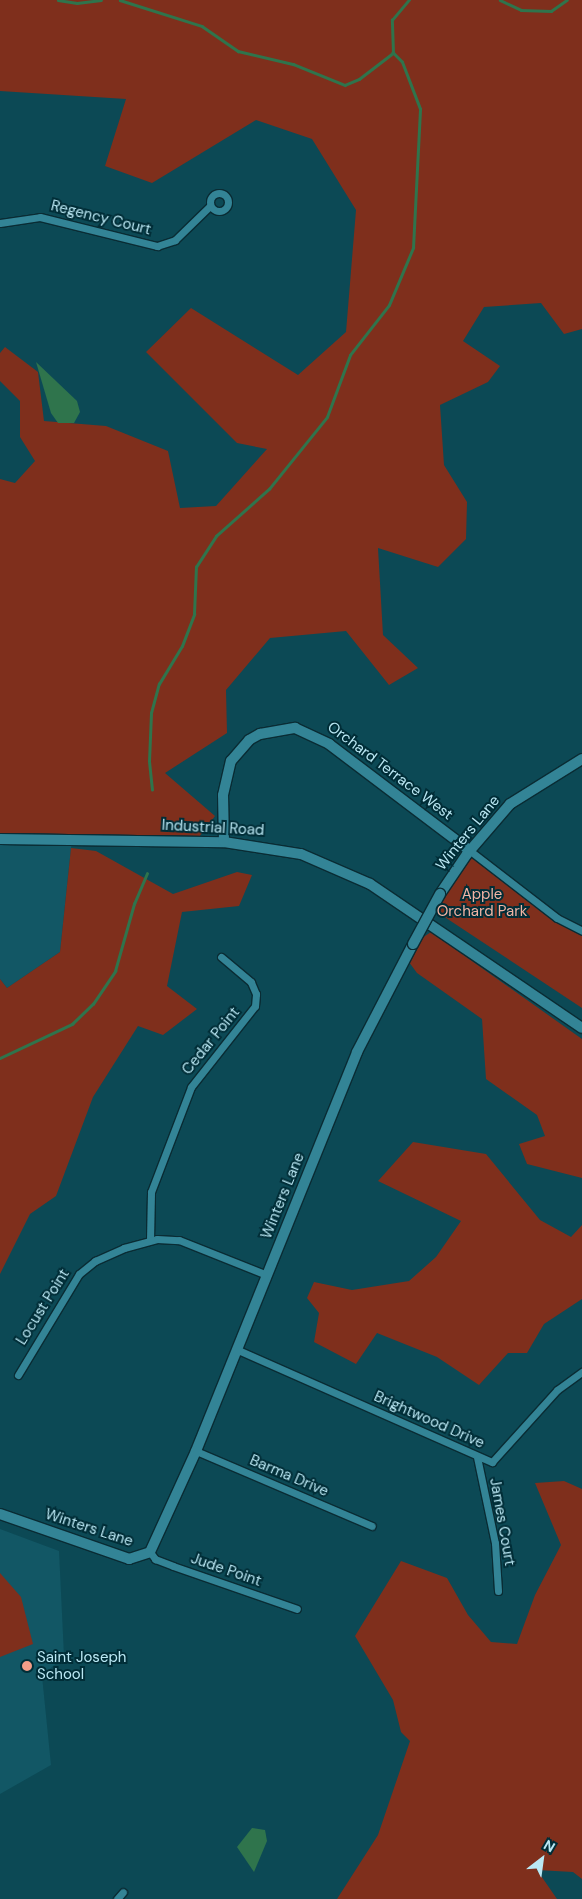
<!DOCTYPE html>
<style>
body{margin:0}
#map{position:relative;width:582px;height:1899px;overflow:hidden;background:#0c4955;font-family:"DM Sans",sans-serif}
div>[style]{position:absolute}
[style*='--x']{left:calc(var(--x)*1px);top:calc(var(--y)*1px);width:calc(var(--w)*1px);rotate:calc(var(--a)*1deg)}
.built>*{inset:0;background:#125765}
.green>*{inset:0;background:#7f2f1c}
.water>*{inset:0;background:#2f744c}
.stream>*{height:2.5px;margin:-1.25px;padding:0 1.25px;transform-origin:1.25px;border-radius:1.25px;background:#2f744c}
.roads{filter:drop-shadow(1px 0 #0a2c34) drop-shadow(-1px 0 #0a2c34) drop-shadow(0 1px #0a2c34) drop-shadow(0 -1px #0a2c34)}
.street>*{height:7px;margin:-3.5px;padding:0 3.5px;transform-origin:3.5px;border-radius:3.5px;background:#338496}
.street>.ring{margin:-3.5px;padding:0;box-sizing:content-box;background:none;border:7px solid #338496;border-radius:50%}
.secondary>*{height:10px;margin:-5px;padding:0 5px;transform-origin:5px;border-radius:5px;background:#338496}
.bridges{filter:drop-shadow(1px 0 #0a2c34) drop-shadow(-1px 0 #0a2c34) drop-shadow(0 1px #0a2c34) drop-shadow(0 -1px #0a2c34)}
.secondary-bridge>*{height:10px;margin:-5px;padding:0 5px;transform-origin:5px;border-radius:5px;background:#338496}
.dots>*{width:14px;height:14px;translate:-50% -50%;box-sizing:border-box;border:2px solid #002d37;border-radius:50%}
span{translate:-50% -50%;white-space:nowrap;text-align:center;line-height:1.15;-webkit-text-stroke:4px #002d37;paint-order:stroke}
.street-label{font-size:15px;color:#bae8f4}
.park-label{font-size:15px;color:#f1b4a4}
.poi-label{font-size:15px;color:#bae8f4}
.left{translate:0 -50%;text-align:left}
.north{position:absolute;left:517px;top:1834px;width:50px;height:50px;-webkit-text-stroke:4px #002d37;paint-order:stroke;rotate:30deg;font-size:14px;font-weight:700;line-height:20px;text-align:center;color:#bae8f4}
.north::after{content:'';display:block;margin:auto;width:18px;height:22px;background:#bae8f4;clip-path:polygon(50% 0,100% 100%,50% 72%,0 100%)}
</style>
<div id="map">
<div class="built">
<div style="clip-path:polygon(0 839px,72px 839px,60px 952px,7px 988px,0 979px)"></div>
<div style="clip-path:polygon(0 1529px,59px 1551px,64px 1656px,42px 1676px,51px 1765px,0 1794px)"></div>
</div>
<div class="green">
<div style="clip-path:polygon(0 0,582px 0,582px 329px,564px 334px,541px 303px,484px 307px,463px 341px,500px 366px,488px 382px,440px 405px,444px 465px,467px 502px,466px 539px,438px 567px,378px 548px,383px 635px,418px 668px,389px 685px,346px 631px,270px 638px,226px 690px,227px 733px,165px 773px,215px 816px,196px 841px,0 839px,0 479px,15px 483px,35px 461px,20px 437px,20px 401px,0 381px,0 353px,5px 347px,38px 372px,44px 421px,106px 426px,168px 451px,180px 508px,216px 506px,267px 449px,237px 443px,146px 352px,191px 308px,298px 375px,346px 332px,356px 210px,312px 139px,256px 120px,152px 183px,105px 166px,126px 99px,0 91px)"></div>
<div style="clip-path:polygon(71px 848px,96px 851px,173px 894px,237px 872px,252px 875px,239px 906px,182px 912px,167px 986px,197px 1009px,163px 1035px,138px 1026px,93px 1097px,56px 1196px,30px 1214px,0 1274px,0 979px,7px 988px,60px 952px)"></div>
<div style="clip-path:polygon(469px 850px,557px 918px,582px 931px,582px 1008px,434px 910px)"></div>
<div style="clip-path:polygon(431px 932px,582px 1039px,582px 1178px,527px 1164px,519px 1144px,545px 1136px,537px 1115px,486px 1079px,482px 1019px,417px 973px,406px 958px,413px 944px)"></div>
<div style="clip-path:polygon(413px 1142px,486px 1154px,540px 1220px,571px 1237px,582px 1225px,582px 1299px,544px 1324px,527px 1353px,508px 1353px,479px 1385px,437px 1357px,377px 1333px,356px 1364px,314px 1342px,319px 1313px,307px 1298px,314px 1282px,352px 1290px,409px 1281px,436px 1257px,461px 1221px,378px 1181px)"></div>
<div style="clip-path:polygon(564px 1481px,582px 1489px,582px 1879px,573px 1872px,537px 1870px,557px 1899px,337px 1899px,378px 1835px,410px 1741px,401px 1732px,393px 1700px,355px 1636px,401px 1561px,447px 1578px,468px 1615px,491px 1642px,517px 1644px,535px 1595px,561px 1545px,535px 1483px)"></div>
<div style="clip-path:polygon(0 1573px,21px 1597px,33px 1644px,0 1657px)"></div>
</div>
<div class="water">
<div style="clip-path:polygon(36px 362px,77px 401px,80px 412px,74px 423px,58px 423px,51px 413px)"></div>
<div style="clip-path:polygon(252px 1828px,265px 1830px,267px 1841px,254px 1872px,237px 1847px)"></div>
</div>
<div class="stream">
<div style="--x:58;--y:0;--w:19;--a:9"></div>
<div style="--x:77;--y:3;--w:24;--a:-7"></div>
<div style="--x:120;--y:0;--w:86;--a:17.6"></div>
<div style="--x:202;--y:26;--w:44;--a:34.8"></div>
<div style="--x:238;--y:51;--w:57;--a:13.3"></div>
<div style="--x:293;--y:64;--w:56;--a:22"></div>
<div style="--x:345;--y:85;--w:15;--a:-23"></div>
<div style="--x:359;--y:79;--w:43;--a:-37.4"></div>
<div style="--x:500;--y:0;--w:23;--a:25"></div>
<div style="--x:521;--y:10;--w:30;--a:2"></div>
<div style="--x:551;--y:11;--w:19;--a:-35"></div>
<div style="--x:152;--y:790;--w:29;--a:-96"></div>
<div style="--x:149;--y:761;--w:48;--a:-87.6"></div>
<div style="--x:151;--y:713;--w:30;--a:-75"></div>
<div style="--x:159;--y:684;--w:44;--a:-58.8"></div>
<div style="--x:182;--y:646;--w:34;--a:-69"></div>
<div style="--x:194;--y:614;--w:47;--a:-87.6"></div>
<div style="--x:196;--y:567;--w:37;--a:-57"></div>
<div style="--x:216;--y:536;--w:71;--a:-41.6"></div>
<div style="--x:269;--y:489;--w:92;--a:-51.1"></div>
<div style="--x:327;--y:417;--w:66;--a:-69.6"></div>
<div style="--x:350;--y:355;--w:63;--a:-52"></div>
<div style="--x:389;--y:305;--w:62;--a:-67.2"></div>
<div style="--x:413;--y:248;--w:139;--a:-87.1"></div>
<div style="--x:420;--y:109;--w:50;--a:-111"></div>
<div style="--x:402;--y:62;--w:13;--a:-135"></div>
<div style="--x:393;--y:53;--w:33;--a:-92"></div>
<div style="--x:392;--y:20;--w:26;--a:-50"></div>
<div style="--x:0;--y:1058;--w:80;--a:-25.3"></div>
<div style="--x:72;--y:1024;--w:29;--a:-44"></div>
<div style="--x:93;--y:1004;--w:40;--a:-56"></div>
<div style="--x:115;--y:971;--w:70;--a:-74.2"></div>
<div style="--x:134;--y:904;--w:33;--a:-67"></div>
</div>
<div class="roads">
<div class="street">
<div class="ring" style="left:210px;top:193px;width:11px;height:11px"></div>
<div style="--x:0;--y:223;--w:40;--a:-8.5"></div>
<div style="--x:40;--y:217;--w:121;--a:13.9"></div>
<div style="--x:157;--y:246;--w:19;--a:-18"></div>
<div style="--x:175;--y:240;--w:49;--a:-44.2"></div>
<div style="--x:469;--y:850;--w:111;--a:37.7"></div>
<div style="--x:557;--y:918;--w:28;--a:27"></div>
<div style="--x:150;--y:1240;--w:48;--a:-88.8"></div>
<div style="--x:151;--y:1192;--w:112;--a:-69.1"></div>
<div style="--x:191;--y:1087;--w:103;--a:-51.7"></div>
<div style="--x:255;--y:1006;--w:12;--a:-85"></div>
<div style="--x:256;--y:994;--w:13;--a:-113"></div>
<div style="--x:251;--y:982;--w:39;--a:-140"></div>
<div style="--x:238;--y:1350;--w:278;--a:23.8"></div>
<div style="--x:492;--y:1462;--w:97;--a:-47.9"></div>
<div style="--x:557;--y:1390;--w:31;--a:-36"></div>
<div style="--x:18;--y:1375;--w:118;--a:-58.9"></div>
<div style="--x:79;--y:1274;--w:21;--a:-39"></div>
<div style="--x:95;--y:1261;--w:32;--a:-24"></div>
<div style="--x:124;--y:1248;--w:34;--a:-15"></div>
<div style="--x:157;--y:1239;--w:22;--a:3"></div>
<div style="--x:179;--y:1240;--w:95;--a:21.7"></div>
<div style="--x:196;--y:1451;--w:191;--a:23.1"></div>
<div style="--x:477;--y:1457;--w:88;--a:78.2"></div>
<div style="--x:495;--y:1543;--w:48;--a:86.4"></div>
<div style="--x:150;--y:1552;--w:9;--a:54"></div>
<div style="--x:155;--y:1559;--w:19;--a:21"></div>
<div style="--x:173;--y:1566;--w:131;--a:19.1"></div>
<div style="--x:117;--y:1899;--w:9;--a:-49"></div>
</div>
<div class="secondary">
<div style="--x:0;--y:839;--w:224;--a:0.8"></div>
<div style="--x:224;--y:842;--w:78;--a:8.9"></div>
<div style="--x:301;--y:854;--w:75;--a:23.5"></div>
<div style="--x:370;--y:884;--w:256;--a:34.2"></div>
<div style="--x:224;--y:842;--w:47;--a:-91.2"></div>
<div style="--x:223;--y:795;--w:35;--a:-77"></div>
<div style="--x:231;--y:761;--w:28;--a:-49"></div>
<div style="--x:249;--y:740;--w:13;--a:-29"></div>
<div style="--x:260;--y:734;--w:36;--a:-10"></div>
<div style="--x:295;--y:728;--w:38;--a:25"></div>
<div style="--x:329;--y:744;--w:176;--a:37.1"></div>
<div style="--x:440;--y:894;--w:48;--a:-56"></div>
<div style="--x:467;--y:854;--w:66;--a:-49.3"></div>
<div style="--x:510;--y:804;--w:85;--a:-32"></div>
<div style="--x:0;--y:1514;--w:137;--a:19.2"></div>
<div style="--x:129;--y:1559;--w:22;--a:-18"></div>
<div style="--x:150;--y:1552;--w:111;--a:-65.5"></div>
<div style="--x:196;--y:1451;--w:430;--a:-68"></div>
<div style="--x:357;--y:1052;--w:122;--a:-62.6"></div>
</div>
</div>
<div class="bridges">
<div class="secondary-bridge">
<div style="--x:413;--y:944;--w:57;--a:-61.6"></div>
</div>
</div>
<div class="dots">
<div style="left:27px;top:1666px;background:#f49e88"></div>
</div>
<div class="street-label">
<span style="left:101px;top:218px;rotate:14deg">Regency Court</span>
<span style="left:390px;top:771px;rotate:37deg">Orchard Terrace West</span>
<span style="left:213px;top:828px;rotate:3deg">Industrial Road</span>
<span style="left:468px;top:833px;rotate:-51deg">Winters Lane</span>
<span style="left:211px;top:1041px;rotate:-51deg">Cedar Point</span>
<span style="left:283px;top:1196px;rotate:-68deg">Winters Lane</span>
<span style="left:43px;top:1307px;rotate:-58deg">Locust Point</span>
<span style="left:429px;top:1420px;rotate:24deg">Brightwood Drive</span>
<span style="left:289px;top:1476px;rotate:23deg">Barma Drive</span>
<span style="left:502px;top:1522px;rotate:80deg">James Court</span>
<span style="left:89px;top:1528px;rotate:18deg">Winters Lane</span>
<span style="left:226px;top:1570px;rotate:19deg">Jude Point</span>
</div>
<div class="park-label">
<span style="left:482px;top:903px">Apple<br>Orchard Park</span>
</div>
<div class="poi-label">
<span class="left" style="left:37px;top:1666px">Saint Joseph<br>School</span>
</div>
<div class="north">N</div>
</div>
